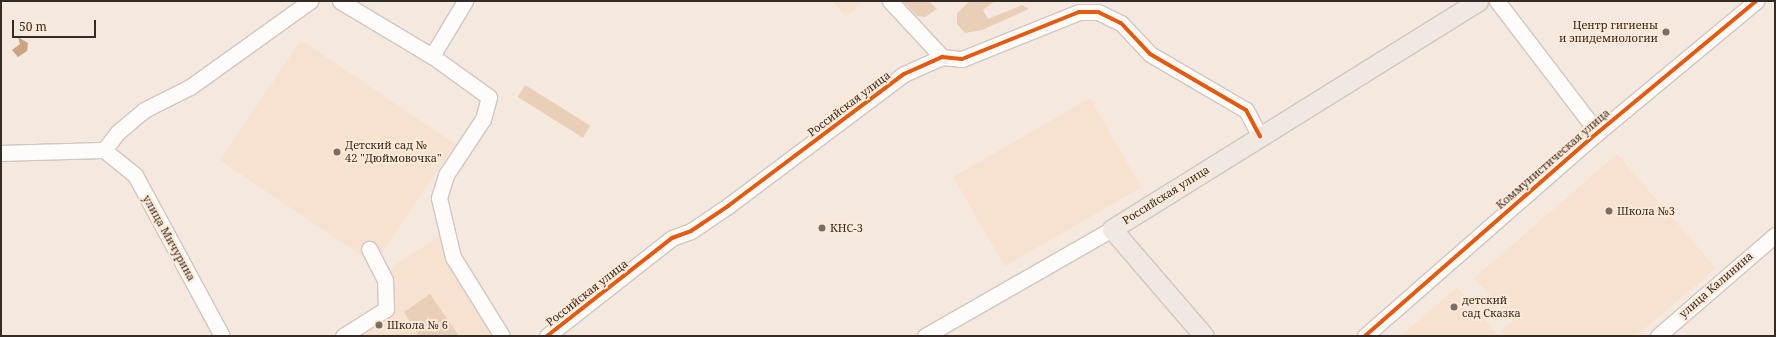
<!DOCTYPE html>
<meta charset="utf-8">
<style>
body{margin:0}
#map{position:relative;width:1776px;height:337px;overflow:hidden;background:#f5e9df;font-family:"Noto Serif",serif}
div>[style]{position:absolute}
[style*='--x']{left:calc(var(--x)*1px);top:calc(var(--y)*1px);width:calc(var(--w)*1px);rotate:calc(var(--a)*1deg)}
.built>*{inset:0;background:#f7e2d0;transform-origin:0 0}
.green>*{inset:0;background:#eacfb8;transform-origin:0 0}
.water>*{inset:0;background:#cba481}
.roads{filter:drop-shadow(1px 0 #d1c7bf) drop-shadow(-1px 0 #d1c7bf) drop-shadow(0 1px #d1c7bf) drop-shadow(0 -1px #d1c7bf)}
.minor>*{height:15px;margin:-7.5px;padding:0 7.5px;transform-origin:7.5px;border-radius:7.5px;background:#fefcfa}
.major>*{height:19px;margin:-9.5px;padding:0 9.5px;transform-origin:9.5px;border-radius:9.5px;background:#f0e9e2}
.cycleway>*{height:4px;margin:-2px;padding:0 2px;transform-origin:2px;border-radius:2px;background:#e8590c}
.dots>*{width:11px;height:11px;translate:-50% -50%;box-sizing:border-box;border:2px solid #ffe8d5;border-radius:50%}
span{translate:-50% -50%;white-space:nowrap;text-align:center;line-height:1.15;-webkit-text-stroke:4px #ffe8d5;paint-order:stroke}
.poi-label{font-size:11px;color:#332b24}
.right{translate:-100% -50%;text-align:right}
.left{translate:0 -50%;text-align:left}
.street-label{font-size:11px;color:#332b24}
.frame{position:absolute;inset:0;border:2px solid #332b24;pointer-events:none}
.scale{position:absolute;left:12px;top:20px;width:84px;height:18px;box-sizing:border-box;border:2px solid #332b24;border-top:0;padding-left:5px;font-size:12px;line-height:14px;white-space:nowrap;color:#332b24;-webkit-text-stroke:3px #ffe8d5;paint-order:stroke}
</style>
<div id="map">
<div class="built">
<div style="clip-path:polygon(832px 1px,859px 1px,861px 4px,846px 17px)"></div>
<div style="left:301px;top:40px;width:186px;height:145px;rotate:34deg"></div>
<div style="left:1090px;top:98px;width:103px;height:158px;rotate:60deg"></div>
<div style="clip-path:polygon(1617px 154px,1716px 268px,1636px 336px,1505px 336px,1500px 331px,1513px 321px,1474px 278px)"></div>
<div style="clip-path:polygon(440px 236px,456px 278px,491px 336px,350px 336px,391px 310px,396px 294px,387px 276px,397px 263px)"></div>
<div style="clip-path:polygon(1457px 287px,1499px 336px,1400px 336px,1410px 328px)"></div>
</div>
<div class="green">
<div style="clip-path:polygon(903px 1px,929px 1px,937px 9px,925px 17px,917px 16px)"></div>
<div style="clip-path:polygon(970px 1px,995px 1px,983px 10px,988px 19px,1022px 5px,1029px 9px,982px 30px,965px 33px,957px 24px,957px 13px)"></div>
<div style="left:525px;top:85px;width:77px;height:14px;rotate:32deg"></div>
<div style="clip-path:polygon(430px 294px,459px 336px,419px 336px,404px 312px)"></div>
</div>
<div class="water">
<div style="clip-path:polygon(18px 37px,28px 43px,27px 51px,18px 57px,12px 50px,20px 44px)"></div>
</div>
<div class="roads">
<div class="minor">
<div style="--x:340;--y:1;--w:107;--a:30.9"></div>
<div style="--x:432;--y:56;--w:70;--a:35.7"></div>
<div style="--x:489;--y:97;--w:23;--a:105"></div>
<div style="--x:483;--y:119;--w:67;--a:123.5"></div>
<div style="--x:446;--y:175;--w:24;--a:107"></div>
<div style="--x:439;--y:198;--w:61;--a:76.7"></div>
<div style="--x:453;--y:257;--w:93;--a:58.2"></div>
<div style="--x:890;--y:1;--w:76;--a:47.1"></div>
<div style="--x:1497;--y:1;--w:165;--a:52.6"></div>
<div style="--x:432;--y:56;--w:64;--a:-59"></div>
<div style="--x:104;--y:150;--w:23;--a:-52"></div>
<div style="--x:118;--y:132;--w:34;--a:-40"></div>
<div style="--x:144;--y:110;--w:51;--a:-26.6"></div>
<div style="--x:190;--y:87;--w:148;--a:-35.6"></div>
<div style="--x:104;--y:150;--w:40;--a:39"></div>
<div style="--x:135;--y:175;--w:183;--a:61.6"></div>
<div style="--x:1;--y:153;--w:103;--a:-1.7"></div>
<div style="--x:343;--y:336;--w:51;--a:-32.1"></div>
<div style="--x:386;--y:309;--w:29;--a:-92"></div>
<div style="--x:385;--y:280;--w:35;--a:-117"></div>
<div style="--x:547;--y:336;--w:159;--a:-38.1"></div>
<div style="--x:672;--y:238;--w:20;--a:-20"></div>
<div style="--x:691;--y:231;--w:45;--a:-34"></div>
<div style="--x:728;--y:206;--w:220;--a:-36.9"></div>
<div style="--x:904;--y:74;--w:42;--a:-24.1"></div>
<div style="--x:942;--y:57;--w:20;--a:6"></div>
<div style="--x:962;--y:59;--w:126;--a:-21.9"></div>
<div style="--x:1079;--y:12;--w:19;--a:0"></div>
<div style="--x:1098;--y:12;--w:25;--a:26"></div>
<div style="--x:1121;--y:23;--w:42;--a:46.9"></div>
<div style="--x:1150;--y:54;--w:111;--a:30.3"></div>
<div style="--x:1246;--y:110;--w:30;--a:62"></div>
<div style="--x:925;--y:336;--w:215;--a:-29.8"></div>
<div style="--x:1365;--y:336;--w:299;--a:-41.2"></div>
<div style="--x:1590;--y:139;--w:216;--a:-39.7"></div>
<div style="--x:1658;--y:336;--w:155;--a:-40.8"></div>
</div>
<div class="major">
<div style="--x:1204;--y:336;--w:141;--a:-130.7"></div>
<div style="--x:1112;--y:229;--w:431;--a:-31.9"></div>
</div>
</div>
<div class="cycleway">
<div style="--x:547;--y:336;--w:159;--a:-38.1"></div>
<div style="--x:672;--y:238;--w:20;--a:-20"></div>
<div style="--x:691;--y:231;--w:45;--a:-34"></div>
<div style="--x:728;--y:206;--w:220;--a:-36.9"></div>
<div style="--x:904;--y:74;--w:42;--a:-24.1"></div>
<div style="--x:942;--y:57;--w:20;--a:6"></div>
<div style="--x:962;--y:59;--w:126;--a:-21.9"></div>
<div style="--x:1079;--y:12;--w:19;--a:0"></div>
<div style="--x:1098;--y:12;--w:25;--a:26"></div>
<div style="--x:1121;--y:23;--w:42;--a:46.9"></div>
<div style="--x:1150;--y:54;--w:111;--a:30.3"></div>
<div style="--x:1246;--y:110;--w:30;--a:62"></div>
<div style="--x:1365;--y:336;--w:299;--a:-41.2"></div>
<div style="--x:1590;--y:139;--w:216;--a:-39.7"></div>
</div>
<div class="dots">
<div style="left:1666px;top:32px;background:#776e65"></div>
<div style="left:337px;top:152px;background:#776e65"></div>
<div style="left:1609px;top:211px;background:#776e65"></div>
<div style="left:822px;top:228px;background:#776e65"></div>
<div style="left:1454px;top:307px;background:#776e65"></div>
<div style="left:379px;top:325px;background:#776e65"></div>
</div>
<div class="poi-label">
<span class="right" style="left:1658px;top:32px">Центр гигиены<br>и эпидемиологии</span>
<span class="left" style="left:345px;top:152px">Детский сад №<br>42 "Дюймовочка"</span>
<span class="left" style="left:1617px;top:211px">Школа №3</span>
<span class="left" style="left:830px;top:228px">КНС-3</span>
<span class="left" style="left:1462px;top:307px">детский<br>сад Сказка</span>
<span class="left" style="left:387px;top:325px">Школа № 6</span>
</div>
<div class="street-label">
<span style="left:849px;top:104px;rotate:-37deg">Российская улица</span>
<span style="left:1553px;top:159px;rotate:-41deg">Коммунистическая улица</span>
<span style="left:1166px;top:195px;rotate:-32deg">Российская улица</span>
<span style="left:169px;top:238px;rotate:61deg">улица Мичурина</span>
<span style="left:1716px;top:285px;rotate:-41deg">улица Калинина</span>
<span style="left:587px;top:293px;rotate:-38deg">Российская улица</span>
</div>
<div class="frame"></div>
<div class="scale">50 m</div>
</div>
